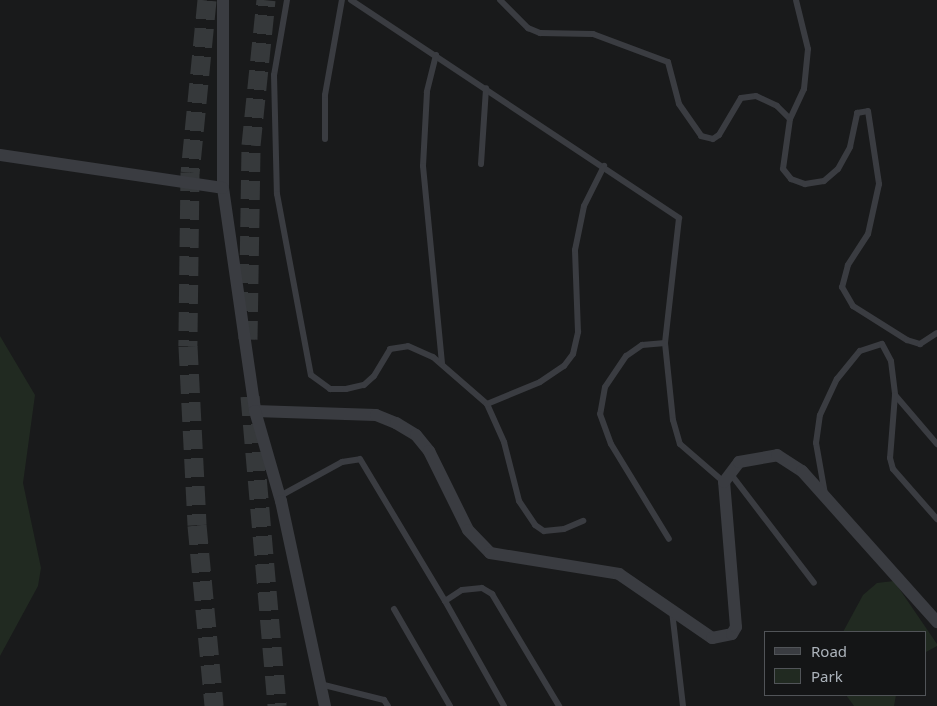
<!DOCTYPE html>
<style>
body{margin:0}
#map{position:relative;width:937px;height:706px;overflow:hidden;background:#191a1b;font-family:"Noto Sans",sans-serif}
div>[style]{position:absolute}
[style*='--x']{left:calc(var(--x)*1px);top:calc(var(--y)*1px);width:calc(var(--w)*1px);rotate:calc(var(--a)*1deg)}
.green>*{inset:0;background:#212a21}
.secondary-tunnel>*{height:19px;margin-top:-9.5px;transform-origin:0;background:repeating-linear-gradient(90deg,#36393b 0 19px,transparent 0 28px)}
.lane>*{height:6px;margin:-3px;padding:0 3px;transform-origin:3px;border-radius:3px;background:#3a3c41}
.street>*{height:12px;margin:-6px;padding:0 6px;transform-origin:6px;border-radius:6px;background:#3a3c41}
span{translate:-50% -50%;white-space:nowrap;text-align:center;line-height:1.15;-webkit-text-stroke:4px #141516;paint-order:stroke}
.legend{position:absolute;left:764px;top:631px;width:162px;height:65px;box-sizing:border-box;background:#141516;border:1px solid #515458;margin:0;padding:6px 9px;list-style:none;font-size:15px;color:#acb3bb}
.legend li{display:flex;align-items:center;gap:10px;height:25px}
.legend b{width:25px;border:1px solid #515458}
</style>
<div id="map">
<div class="green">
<div style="clip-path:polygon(0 336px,35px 395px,23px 483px,41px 568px,38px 586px,0 656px)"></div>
<div style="clip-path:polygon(894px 581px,937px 644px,937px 646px,926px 652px,926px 632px,843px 632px,863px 595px,877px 583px)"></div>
<div style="clip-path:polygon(846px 695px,896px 695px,894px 706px,854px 706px)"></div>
</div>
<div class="secondary-tunnel">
<div style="--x:207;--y:0;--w:173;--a:95.6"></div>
<div style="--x:190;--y:172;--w:174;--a:90.7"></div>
<div style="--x:188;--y:346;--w:179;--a:87.1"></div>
<div style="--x:197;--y:525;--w:182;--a:84.6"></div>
<div style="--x:248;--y:339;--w:194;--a:-89.1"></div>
<div style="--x:251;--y:145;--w:146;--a:-84.1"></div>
<div style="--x:250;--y:396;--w:311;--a:85"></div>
</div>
<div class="lane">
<div style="--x:287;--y:0;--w:76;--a:99.8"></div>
<div style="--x:274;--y:75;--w:119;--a:88.6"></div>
<div style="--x:277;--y:194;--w:184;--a:79.4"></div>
<div style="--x:311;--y:375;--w:24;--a:36"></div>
<div style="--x:330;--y:389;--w:16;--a:0"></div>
<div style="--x:346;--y:389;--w:18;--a:-13"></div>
<div style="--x:364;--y:385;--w:13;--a:-42"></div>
<div style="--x:374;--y:376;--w:31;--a:-59"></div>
<div style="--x:390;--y:349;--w:18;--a:-9"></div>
<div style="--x:408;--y:346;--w:27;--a:24"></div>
<div style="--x:433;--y:357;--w:72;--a:41"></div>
<div style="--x:487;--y:404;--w:42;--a:65.9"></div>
<div style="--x:504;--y:442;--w:61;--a:75.7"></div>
<div style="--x:519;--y:501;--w:29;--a:56"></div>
<div style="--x:535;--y:525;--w:11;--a:34"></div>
<div style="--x:544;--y:531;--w:20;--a:-6"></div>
<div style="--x:564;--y:529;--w:21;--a:-23"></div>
<div style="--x:351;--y:0;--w:394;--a:33.6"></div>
<div style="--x:679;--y:218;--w:126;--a:96.4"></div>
<div style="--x:665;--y:343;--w:77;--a:84.1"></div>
<div style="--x:673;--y:420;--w:25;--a:74"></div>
<div style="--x:680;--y:444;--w:58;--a:40.8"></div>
<div style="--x:500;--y:0;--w:40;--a:45"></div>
<div style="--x:528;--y:28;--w:13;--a:23"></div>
<div style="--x:540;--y:33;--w:53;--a:1.1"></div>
<div style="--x:593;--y:34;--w:80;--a:20.5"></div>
<div style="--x:668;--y:62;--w:43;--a:75.3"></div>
<div style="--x:679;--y:104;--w:39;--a:55"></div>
<div style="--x:701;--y:136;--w:12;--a:14"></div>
<div style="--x:713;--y:139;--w:7;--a:-34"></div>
<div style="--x:719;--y:135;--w:43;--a:-59.3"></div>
<div style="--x:741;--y:98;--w:15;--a:-8"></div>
<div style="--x:756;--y:96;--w:23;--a:25"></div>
<div style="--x:777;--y:106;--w:18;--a:45"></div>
<div style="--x:790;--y:119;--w:50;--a:98"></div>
<div style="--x:783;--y:169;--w:13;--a:51"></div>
<div style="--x:791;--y:179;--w:15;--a:20"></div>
<div style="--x:805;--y:184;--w:19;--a:-9"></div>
<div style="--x:824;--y:181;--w:18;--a:-41"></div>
<div style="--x:838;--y:169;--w:25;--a:-61"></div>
<div style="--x:850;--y:147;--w:35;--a:-78"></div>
<div style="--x:857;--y:113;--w:11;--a:-10"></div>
<div style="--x:868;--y:111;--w:74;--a:81.4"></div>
<div style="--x:879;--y:184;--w:51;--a:102.4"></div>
<div style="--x:868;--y:234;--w:37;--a:123"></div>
<div style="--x:848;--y:265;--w:23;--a:105"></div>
<div style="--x:842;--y:287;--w:22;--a:60"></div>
<div style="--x:853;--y:306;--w:64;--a:32.2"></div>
<div style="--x:907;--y:340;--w:14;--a:17"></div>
<div style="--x:920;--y:344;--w:20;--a:-33"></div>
<div style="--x:436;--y:55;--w:38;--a:104"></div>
<div style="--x:427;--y:92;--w:74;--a:93.1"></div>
<div style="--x:423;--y:166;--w:198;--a:84.5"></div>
<div style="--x:790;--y:119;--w:33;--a:-65"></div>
<div style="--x:804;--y:89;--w:40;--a:-84.3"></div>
<div style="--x:808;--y:49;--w:50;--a:-103.8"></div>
<div style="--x:325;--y:139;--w:44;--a:-90"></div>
<div style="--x:325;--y:95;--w:97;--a:-79.9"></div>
<div style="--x:481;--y:164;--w:76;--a:-86.2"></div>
<div style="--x:665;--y:343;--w:23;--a:175"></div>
<div style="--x:642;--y:345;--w:19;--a:145"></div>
<div style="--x:626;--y:356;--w:37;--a:124"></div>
<div style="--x:605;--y:387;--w:27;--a:100"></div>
<div style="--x:600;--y:414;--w:32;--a:70"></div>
<div style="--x:611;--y:444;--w:111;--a:58.6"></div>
<div style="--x:895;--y:395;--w:65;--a:49.4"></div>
<div style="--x:487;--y:404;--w:57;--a:-22.5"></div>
<div style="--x:540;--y:382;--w:29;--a:-34"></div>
<div style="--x:564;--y:366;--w:15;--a:-53"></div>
<div style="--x:573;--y:354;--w:23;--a:-77"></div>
<div style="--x:578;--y:332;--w:82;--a:-92.1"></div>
<div style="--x:575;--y:250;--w:45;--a:-78.4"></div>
<div style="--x:584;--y:206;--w:45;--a:-63.4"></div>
<div style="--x:730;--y:473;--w:138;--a:52.6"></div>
<div style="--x:825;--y:494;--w:52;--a:-100"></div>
<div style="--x:816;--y:443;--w:28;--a:-82"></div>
<div style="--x:820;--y:415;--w:40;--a:-65"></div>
<div style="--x:837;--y:379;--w:36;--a:-51"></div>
<div style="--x:860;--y:351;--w:23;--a:-18"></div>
<div style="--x:882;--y:344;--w:19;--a:62"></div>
<div style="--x:891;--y:361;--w:34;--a:83"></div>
<div style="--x:895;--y:395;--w:63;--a:94.5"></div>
<div style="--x:890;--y:458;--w:11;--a:75"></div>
<div style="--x:893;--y:469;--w:67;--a:48.7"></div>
<div style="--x:280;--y:496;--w:71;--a:-28.7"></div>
<div style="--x:342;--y:462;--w:18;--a:-9"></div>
<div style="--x:360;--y:459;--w:165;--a:59.1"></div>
<div style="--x:394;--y:609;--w:112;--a:60"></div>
<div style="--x:672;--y:611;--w:96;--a:83.4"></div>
<div style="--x:320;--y:684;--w:66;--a:14"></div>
<div style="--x:384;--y:700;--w:7;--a:56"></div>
<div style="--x:504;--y:706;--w:120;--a:-119.3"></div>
<div style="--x:445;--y:601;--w:20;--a:-33"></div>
<div style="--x:462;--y:590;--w:20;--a:-6"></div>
<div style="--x:482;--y:588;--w:12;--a:31"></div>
<div style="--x:492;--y:594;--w:131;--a:59.1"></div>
</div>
<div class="street">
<div style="--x:223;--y:0;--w:188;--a:90"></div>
<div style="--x:223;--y:188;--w:225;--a:81.8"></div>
<div style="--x:255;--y:411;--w:121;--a:1.9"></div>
<div style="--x:376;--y:415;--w:22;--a:22"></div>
<div style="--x:396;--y:423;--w:23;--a:31"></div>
<div style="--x:416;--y:435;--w:21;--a:51"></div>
<div style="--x:429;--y:451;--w:88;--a:63.7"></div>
<div style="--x:468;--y:530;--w:32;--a:46"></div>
<div style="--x:490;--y:553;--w:131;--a:9.2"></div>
<div style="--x:619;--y:574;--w:113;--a:34.5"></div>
<div style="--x:712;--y:638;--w:20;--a:-11"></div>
<div style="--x:732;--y:634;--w:8;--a:-60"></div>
<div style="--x:736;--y:627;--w:145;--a:-94.7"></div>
<div style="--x:724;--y:482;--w:25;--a:-53"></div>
<div style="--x:739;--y:462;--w:39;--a:-10"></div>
<div style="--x:777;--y:455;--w:30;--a:33"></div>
<div style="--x:802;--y:471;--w:203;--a:48.2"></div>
<div style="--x:0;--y:155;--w:225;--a:8.4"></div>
<div style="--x:255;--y:411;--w:94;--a:73.9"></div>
<div style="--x:281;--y:501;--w:210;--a:77.9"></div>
</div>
<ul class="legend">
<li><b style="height:6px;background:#3a3c41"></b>Road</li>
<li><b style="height:14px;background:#212a21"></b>Park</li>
</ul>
</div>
